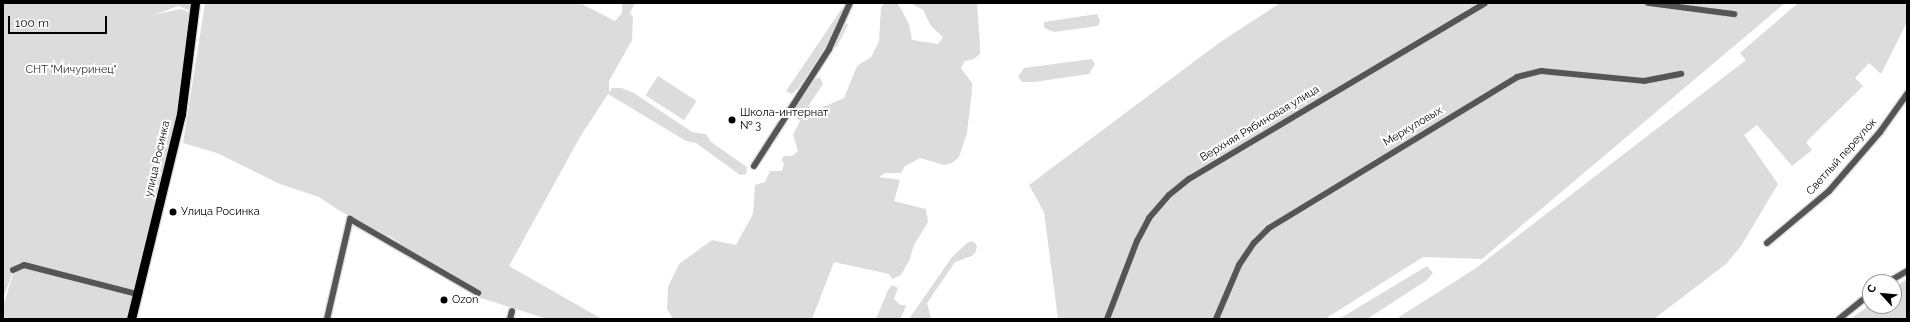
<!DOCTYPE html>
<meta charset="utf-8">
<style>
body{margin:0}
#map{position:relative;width:1910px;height:322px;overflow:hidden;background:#fff;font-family:Raleway,sans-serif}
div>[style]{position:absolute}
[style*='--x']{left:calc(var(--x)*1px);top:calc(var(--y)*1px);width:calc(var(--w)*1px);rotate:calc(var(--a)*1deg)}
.green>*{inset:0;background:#dcdcdc;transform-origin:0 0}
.roads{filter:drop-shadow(1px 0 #dbdbdb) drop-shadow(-1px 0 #dbdbdb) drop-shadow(0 1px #dbdbdb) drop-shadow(0 -1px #dbdbdb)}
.street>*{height:6px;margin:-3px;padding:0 3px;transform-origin:3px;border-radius:3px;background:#555}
.primary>*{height:9px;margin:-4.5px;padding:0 4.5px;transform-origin:4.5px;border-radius:4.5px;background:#000}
.dots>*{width:11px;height:11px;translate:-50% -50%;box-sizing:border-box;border:2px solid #fff;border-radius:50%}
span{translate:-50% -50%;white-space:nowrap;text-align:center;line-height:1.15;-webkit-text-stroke:4px #fff;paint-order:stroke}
.park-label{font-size:11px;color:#333}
.poi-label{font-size:11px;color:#000}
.left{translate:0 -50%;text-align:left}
.street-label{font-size:11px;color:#000}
.frame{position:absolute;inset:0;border:4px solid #000;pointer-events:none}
.north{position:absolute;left:1862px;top:274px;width:40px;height:40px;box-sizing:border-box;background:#fff;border:1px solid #999;border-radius:50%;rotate:297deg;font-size:11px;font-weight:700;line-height:16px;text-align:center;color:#000}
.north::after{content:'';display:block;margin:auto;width:14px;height:18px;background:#000;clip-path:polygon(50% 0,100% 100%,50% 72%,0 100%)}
.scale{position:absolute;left:8px;top:16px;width:99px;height:18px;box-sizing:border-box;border:2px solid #000;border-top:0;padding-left:5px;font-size:12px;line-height:14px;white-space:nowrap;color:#000;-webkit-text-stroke:3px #fff;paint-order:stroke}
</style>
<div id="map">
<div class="green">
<div style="clip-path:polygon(3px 3px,195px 3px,193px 12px,178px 6px,154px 15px,180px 9px,193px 13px,175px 134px,132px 319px,3px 319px,3px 306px,19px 255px,3px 299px)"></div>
<div style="clip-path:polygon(205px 3px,580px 3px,615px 21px,622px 13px,622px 3px,635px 3px,630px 13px,633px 17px,632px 40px,609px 81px,609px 93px,612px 88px,621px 88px,634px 93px,692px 132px,706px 134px,711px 142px,747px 167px,746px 174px,740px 175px,696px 143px,686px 141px,608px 94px,580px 137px,509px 266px,602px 319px,547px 319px,478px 297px,393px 238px,340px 211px,319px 197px,280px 184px,217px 153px,183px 143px)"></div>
<div style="clip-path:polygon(885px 3px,897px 3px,901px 9px,909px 24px,912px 40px,938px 44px,943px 37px,931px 26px,923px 10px,910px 3px,977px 3px,980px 45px,980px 54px,974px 59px,965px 61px,961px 68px,972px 83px,972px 91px,967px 133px,959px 157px,952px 163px,944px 165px,920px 158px,905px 166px,901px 173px,885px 173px,879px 177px,900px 180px,894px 201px,926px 209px,928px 222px,914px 245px,909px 261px,901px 275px,892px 279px,889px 274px,834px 262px,812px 319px,673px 319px,667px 309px,668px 287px,679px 264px,712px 240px,736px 245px,753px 214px,755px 185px,765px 182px,770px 171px,782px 171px,784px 163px,781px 160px,784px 156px,792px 156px,798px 151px,793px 135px,800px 121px,791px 113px,812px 80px,820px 77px,823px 84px,809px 105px,810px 110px,814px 111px,844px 98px,857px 66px,871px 57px,879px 41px,881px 7px)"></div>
<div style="clip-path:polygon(1280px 3px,1785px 3px,1482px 259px,1423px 257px,1325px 319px,1058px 319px,1044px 212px,1029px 185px,1219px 43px)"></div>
<div style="clip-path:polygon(1798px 3px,1907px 3px,1907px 22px,1881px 74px,1869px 63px,1855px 78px,1863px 86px,1806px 142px,1812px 150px,1792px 166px,1757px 125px,1744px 135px,1778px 184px,1741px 246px,1726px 264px,1654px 319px,1396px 319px,1476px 268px,1746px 60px,1740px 53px)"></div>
<div style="clip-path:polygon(843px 7px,845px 7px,825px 47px,800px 86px,792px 94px,786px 91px)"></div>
<div style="clip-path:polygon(1097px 14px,1100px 21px,1098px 26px,1054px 32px,1044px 28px,1044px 22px)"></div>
<div style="clip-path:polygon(846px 23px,848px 25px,836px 48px,835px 46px)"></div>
<div style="clip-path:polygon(1092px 59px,1095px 64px,1089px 74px,1034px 82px,1022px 82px,1018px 77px,1024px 68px)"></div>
<div style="left:658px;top:76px;width:46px;height:23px;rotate:33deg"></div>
<div style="clip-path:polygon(973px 241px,977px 246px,976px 251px,972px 256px,955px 262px,927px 303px,931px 319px,909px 319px,952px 257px,967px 243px)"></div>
<div style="clip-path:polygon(1427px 266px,1433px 273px,1427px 280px,1367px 319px,1339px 319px)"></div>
<div style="clip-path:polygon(1907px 279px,1907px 319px,1850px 319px,1870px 305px,1894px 306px,1894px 288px)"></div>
<div style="clip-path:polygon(892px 285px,898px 288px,894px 299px,900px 305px,906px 305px,904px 311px,900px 319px,876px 319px,888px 290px)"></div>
</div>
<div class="roads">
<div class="street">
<div style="--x:1648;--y:3;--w:87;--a:7.3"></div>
<div style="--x:754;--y:166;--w:139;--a:-57.3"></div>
<div style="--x:829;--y:49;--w:51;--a:-65.5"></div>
<div style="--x:1767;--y:243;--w:81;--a:-40"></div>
<div style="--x:1829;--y:191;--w:78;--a:-49.2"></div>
<div style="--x:1880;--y:132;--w:47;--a:-54.6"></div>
<div style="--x:13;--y:270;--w:12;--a:-24"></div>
<div style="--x:24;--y:265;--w:117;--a:14.4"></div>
<div style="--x:1888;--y:282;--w:22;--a:-30"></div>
<div style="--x:327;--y:319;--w:103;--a:-77"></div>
<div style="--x:350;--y:219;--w:148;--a:30"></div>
<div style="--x:510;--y:319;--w:8;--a:-76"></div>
<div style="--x:1107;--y:319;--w:84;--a:-69"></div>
<div style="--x:1137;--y:241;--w:26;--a:-62"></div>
<div style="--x:1149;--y:218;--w:30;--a:-49"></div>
<div style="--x:1169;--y:195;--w:26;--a:-39"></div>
<div style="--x:1189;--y:179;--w:344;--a:-30.7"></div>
<div style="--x:1216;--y:319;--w:59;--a:-66.9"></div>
<div style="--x:1239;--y:265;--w:27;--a:-56"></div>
<div style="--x:1254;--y:243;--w:21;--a:-45"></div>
<div style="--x:1269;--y:228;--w:290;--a:-31.3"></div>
<div style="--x:1517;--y:77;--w:25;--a:-14"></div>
<div style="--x:1541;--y:71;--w:103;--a:5.5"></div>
<div style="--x:1644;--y:81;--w:38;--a:-11"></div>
<div style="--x:1839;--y:319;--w:40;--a:-39"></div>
</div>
<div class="primary">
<div style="--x:131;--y:319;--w:211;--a:-76.3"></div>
<div style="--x:181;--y:114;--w:112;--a:-82.8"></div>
</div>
</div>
<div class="dots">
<div style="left:732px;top:120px;background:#000"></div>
<div style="left:173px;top:212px;background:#000"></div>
<div style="left:444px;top:300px;background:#000"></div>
</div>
<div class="park-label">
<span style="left:71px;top:70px">СНТ "Мичуринец"</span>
</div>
<div class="poi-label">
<span class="left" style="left:740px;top:120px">Школа-интернат<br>№ 3</span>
<span class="left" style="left:181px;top:212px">Улица Росинка</span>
<span class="left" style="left:452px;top:300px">Ozon</span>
</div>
<div class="street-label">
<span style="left:1260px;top:124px;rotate:-31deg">Верхняя Рябиновая улица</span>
<span style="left:1413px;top:127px;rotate:-31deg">Меркуловых</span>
<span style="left:1842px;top:157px;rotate:-48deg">Светлый переулок</span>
<span style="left:158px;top:159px;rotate:-77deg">улица Росинка</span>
</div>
<div class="frame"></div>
<div class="north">С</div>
<div class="scale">100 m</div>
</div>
